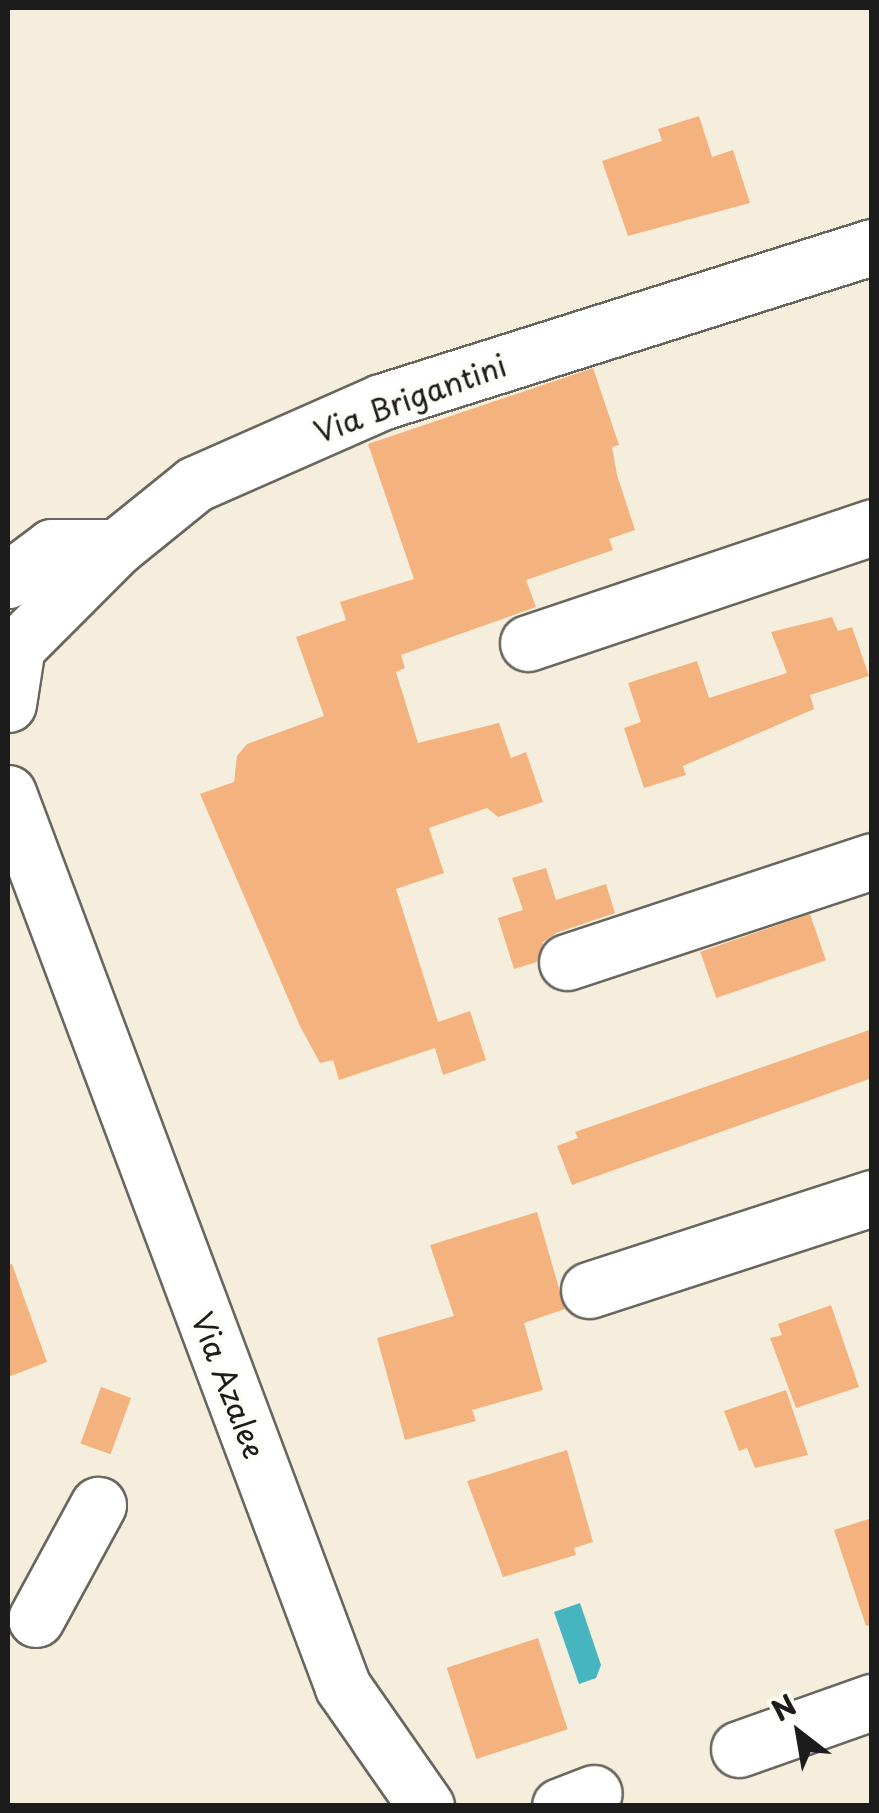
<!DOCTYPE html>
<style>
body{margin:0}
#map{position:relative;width:879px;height:1813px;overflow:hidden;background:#f6eedc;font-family:"Playpen Sans",sans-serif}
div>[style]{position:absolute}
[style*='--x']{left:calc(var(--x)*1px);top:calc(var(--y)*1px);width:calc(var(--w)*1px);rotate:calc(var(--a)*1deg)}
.water>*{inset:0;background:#46b5c0}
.building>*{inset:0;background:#f4b37e;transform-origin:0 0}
.roads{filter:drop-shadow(2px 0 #68665f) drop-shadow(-2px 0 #68665f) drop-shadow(0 2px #68665f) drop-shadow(0 -2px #68665f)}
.minor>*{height:55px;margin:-27.5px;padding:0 27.5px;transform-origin:27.5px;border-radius:27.5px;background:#fff}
span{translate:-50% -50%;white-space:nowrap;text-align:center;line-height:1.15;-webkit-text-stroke:8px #fdfcf7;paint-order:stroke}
.street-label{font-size:30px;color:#1c1c1c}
.frame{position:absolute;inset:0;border:10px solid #1c1c1c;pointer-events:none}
.north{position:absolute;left:749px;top:1683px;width:100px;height:100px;-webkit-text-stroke:8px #fdfcf7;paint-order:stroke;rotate:329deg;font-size:28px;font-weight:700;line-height:40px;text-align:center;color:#1c1c1c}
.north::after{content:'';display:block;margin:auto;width:35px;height:45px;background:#1c1c1c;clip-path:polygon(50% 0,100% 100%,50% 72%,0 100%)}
</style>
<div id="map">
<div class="water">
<div style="clip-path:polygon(580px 1603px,601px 1665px,596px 1678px,579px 1684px,554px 1612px)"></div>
</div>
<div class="building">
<div style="clip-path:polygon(699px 116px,712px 157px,733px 150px,750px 203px,628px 236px,602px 161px,662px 141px,658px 129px)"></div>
<div style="clip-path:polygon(593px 368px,619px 445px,612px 447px,617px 475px,635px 530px,609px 539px,613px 550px,526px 580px,536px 607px,401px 655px,405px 668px,396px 672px,418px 743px,499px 723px,511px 758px,526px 752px,543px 802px,498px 817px,487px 808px,429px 828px,444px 873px,396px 889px,438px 1022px,470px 1011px,486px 1060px,443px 1075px,435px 1048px,339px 1080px,333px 1060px,320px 1063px,300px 1026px,200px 794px,234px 782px,237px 756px,247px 744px,324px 716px,296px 637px,346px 620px,340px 602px,414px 579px,368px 444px)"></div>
<div style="clip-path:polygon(832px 617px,838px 631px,852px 627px,869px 676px,810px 695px,814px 709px,683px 766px,686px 775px,644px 788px,624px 728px,641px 722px,628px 683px,697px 661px,709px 698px,787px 673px,771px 632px)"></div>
<div style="clip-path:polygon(546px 868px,556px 900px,606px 884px,615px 913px,556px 933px,543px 942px,537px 962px,514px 969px,498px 918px,523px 910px,512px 878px)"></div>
<div style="left:810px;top:914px;width:49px;height:116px;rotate:71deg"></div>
<div style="clip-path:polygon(872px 1029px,872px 1078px,572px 1185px,557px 1146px,578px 1138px,575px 1132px)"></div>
<div style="clip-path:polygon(537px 1212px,565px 1309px,524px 1323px,543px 1390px,472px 1410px,476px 1421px,405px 1440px,377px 1338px,454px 1316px,430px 1245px)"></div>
<div style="clip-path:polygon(12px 1264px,47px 1362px,8px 1377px,8px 1265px)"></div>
<div style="clip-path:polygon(831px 1305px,859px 1387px,796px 1408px,770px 1338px,782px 1335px,778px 1324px)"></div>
<div style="left:101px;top:1387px;width:32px;height:60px;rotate:20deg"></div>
<div style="clip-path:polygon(786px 1390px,808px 1455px,755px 1468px,747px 1448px,739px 1451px,724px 1411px)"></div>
<div style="clip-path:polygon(567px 1450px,593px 1542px,574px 1548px,576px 1555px,503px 1577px,467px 1481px)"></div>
<div style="clip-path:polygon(872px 1518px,872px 1625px,866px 1626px,834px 1530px)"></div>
<div style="left:538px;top:1638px;width:96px;height:96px;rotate:72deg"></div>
</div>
<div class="roads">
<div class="minor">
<div style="--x:8;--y:580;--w:55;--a:-36.9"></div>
<div style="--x:52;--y:547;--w:65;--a:0"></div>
<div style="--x:528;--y:643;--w:363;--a:-18.6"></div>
<div style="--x:8;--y:656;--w:154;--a:-45"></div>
<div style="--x:117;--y:547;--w:100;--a:-38.9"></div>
<div style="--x:195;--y:484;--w:203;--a:-23.8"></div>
<div style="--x:381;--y:402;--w:515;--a:-17.52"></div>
<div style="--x:8;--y:704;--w:59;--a:-81.2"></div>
<div style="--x:8;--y:793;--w:955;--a:69.46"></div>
<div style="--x:343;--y:1687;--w:145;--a:55.1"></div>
<div style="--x:567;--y:962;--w:321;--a:-18.3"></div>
<div style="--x:589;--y:1290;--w:298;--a:-18"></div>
<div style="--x:36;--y:1619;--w:130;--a:-61.5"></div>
<div style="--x:739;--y:1749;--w:141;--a:-19.5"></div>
<div style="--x:560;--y:1806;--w:36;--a:-21"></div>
</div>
</div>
<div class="street-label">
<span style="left:410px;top:398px;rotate:-20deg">Via Brigantini</span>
<span style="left:229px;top:1385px;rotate:69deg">Via Azalee</span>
</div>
<div class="frame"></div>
<div class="north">N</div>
</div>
